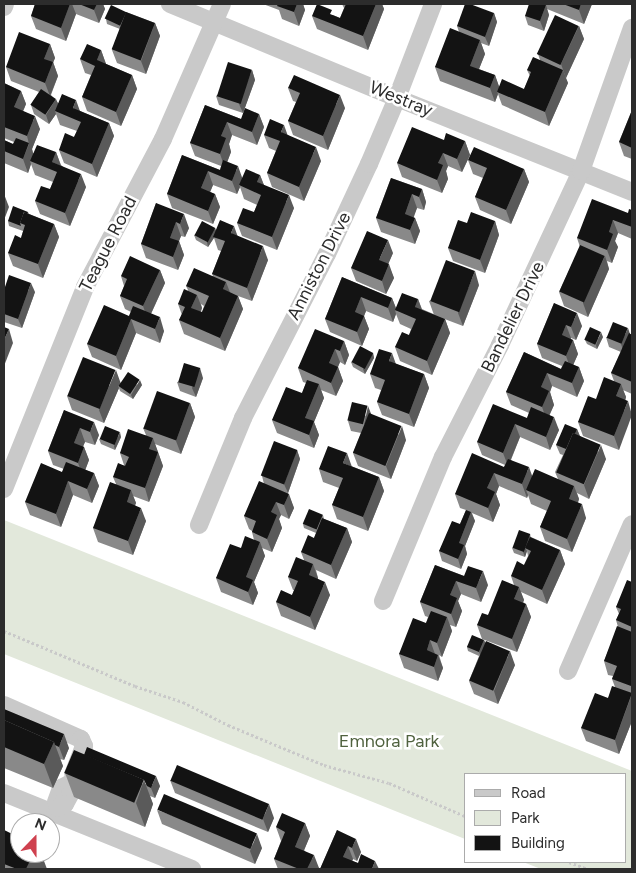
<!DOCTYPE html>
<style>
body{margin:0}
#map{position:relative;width:636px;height:873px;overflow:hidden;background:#fff;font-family:Figtree,sans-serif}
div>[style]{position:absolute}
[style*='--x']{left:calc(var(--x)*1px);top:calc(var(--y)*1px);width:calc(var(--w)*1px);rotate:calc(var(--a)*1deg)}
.green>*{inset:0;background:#e2e8db}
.path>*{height:2.5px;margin-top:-1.25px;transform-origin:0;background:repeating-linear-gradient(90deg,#c9c9c9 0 2.5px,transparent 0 5px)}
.minor>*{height:18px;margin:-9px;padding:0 9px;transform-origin:9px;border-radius:9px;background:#c9c9c9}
.wall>*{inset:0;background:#898989}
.shaded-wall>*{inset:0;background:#5a5a5a}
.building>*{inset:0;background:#131313;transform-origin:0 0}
span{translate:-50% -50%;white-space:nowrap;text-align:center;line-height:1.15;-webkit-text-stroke:5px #fff;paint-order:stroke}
.street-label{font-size:18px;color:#2c2c2c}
.park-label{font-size:18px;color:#50623f}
.frame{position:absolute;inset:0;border:5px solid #2c2c2c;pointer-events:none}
.legend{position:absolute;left:464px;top:773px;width:162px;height:90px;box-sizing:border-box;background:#fff;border:1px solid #ababab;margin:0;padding:6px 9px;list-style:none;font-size:15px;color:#2c2c2c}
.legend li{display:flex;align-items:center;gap:10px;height:25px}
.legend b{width:25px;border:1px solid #ababab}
.north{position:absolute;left:10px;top:813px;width:50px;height:50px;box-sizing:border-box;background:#fff;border:1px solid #ababab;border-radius:50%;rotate:22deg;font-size:14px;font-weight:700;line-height:20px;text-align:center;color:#2c2c2c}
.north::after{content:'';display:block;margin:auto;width:18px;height:22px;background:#cf414f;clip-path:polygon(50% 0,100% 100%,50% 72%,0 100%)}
</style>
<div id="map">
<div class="green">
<div style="clip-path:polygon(4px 520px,632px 771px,632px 869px,541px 869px,523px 862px,625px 862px,625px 774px,465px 774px,465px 839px,4px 654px)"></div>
</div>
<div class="path">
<div style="--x:4;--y:631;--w:142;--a:22.8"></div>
<div style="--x:135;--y:686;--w:51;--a:18.4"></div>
<div style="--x:183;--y:702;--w:51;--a:27.1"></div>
<div style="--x:228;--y:725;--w:104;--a:22.6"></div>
<div style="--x:324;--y:765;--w:67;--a:15.5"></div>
<div style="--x:389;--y:783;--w:83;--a:23.5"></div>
<div style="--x:569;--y:862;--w:20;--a:20"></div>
</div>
<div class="minor">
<div style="--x:170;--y:4;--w:246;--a:22.5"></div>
<div style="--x:397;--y:98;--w:253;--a:21.8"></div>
<div style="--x:4;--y:7;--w:3;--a:-72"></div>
<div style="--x:4;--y:489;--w:218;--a:-68.1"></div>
<div style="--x:85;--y:287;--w:167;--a:-62.2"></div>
<div style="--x:163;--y:139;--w:147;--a:-66.4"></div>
<div style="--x:199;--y:525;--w:116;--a:-67.6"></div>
<div style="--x:243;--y:418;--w:184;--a:-62.9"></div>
<div style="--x:327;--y:254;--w:99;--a:-65"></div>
<div style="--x:369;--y:164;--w:72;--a:-67"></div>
<div style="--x:397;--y:98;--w:101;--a:-69"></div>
<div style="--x:383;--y:601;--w:156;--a:-67.4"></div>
<div style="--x:443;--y:457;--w:126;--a:-63"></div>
<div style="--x:500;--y:345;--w:192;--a:-65"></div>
<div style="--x:581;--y:171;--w:152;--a:-70.4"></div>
<div style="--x:568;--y:671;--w:160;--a:-66.5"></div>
<div style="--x:4;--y:705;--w:84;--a:23.8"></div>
<div style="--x:81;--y:739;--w:8;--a:67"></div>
<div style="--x:84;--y:746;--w:30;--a:111"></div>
<div style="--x:4;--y:793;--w:203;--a:22"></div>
<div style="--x:55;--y:814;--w:7;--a:-63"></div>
<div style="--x:58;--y:808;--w:6;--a:-108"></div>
<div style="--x:56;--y:802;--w:15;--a:-70"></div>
<div style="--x:61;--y:788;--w:9;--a:-27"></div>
<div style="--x:69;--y:784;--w:9;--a:77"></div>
<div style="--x:71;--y:793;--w:13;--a:119"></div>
<div style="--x:65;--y:804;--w:8;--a:150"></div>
</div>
<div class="wall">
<div style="clip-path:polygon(35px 4px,103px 4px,105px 9px,99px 23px,76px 14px,66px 41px,36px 29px,31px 16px)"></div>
<div style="clip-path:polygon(263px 4px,303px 4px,305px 10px,299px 26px,282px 19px,279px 10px)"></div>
<div style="clip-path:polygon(342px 4px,382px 4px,384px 9px,368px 50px,317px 29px,312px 16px,333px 15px,340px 18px,344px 8px)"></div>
<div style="clip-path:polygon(544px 4px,592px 4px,584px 24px,547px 9px,549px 15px,544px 31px,528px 25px,525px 16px,545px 5px)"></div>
<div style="clip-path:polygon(126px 12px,155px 23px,160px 36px,146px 74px,117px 63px,112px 50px,120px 29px,107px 24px,106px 19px)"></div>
<div style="clip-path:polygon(494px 13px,497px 22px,489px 46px,481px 43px,485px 54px,479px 69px,495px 75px,499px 87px,524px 89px,530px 76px,527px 70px,540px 60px,538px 54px,579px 26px,584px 39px,566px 78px,565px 77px,568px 83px,549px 126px,502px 105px,498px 94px,495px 102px,440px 81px,435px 67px,459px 32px,457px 26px)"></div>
<div style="clip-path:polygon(50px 44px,55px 58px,53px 62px,58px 76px,51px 95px,58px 103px,80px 111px,109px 123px,114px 136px,97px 177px,64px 163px,59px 150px,74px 137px,77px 131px,60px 125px,56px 114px,49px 124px,34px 114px,31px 105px,39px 92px,11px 81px,6px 67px)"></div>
<div style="clip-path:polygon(101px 50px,106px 64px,132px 75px,137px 89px,121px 126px,87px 111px,82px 97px,91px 75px,85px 73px,80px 59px)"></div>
<div style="clip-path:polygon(252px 70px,255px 80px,243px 113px,219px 105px,216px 96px)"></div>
<div style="clip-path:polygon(4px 83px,21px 91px,26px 104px,23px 111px,40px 129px,32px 149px,33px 153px,56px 152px,61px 165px,86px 187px,70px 226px,40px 214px,35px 201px,50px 189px,53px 182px,35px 175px,31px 164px,28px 173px,4px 163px,4px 140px,13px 144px,14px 142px,4px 138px)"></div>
<div style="clip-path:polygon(288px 88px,345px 108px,328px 150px,293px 135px,288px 121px,296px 102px,293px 101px)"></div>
<div style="clip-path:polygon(205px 105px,241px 119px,259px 114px,264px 127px,257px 145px,232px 135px,229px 144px,231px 152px,227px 162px,242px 178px,260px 175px,264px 185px,294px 208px,277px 250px,242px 236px,237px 223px,254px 212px,257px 205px,244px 199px,240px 187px,237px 194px,213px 185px,210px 192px,215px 194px,220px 207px,213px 224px,172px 208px,167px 194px,182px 155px,220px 170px,221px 166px,195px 156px,190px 143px)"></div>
<div style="clip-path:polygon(632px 110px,632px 159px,624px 156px,619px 142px)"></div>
<div style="clip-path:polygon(264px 135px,288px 135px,321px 161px,304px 201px,272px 187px,267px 173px,276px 151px,269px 148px)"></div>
<div style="clip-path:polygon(444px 140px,465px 141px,470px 155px,462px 172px,448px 166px,446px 171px,448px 179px,442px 193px,402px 177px,397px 163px)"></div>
<div style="clip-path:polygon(468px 160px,524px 169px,529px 182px,511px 224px,480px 210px,475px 197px,483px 178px,473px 174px)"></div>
<div style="clip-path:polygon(391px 178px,422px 189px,426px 202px,424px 210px,417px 208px,413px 217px,415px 218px,420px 231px,415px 244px,381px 232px,376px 218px)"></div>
<div style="clip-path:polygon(156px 203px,189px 228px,185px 237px,181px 236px,179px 241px,184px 255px,178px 270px,146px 258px,141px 244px)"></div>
<div style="clip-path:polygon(632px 210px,632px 239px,618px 233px,615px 241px,618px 247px,612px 263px,607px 261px,609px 269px,588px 317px,564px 306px,559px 292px,580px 247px,577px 238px,628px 213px)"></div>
<div style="clip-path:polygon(28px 212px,29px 214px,54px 224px,59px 237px,43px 278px,13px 266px,8px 253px,21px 238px,23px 231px,9px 226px,8px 221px)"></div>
<div style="clip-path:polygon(495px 221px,499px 235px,485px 273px,453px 261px,448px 248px,467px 223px)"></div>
<div style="clip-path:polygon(evenodd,215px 228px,216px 231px,238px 236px,268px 260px,252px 301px,238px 296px,243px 309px,225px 351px,184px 334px,179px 320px,182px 315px,178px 304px,188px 290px,186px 286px,213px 276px,212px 274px,221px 251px,218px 250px,214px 238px,208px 247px,196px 240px,194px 235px,215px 228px,201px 304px,204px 306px,202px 312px,201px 312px,202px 308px,201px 304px)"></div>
<div style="clip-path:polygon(393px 253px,388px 264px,394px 278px,386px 294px,356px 281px,351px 268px)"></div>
<div style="clip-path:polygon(160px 270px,165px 283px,151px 314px,164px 331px,160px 343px,136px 333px,121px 370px,92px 357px,87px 344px,129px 316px,131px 312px,125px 309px,120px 296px,124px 286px,121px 276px)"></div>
<div style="clip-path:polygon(342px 277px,392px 298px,396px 308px,418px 299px,422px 309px,445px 319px,450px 333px,432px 375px,400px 361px,395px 347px,409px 335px,411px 329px,400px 324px,396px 314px,393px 322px,366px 311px,364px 316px,369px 329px,362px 346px,330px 332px,325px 319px)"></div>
<div style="clip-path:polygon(479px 285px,463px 326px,434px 315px,429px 301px)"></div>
<div style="clip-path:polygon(4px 290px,35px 292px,22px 328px,4px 322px)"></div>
<div style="clip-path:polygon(554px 303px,582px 326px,576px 340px,571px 338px,571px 339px,573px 340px,578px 354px,573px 365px,579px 367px,584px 381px,577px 397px,552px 386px,550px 392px,554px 405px,549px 415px,559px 430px,550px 450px,520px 437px,511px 460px,532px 476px,558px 479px,555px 472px,563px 455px,560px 454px,556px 445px,577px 429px,580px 436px,606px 459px,589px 499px,577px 493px,579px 499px,578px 503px,586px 518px,572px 552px,545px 541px,540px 527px,547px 511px,531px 504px,528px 495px,527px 498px,499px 486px,496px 494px,500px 505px,493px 522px,472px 513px,475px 521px,465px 546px,467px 554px,461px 569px,442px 561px,439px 551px,460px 524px,466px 510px,460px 508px,455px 494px,504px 467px,505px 465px,482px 455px,477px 442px,527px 418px,529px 413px,511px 405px,506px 392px,524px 352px,561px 369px,562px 366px,542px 358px,537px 344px)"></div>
<div style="clip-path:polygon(630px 334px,632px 335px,632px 394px,623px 390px,626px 397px,619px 450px,583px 436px,578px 422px,614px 381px,611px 373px,621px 352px,609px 347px,606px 337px)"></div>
<div style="clip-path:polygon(603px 337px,597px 349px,587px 344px,585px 340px)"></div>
<div style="clip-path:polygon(344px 341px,349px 355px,345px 365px,340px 362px,338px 367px,343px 381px,336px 396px,321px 390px,324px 398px,314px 422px,319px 435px,314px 448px,277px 433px,272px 420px,302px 393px,306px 383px,303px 382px,298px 368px)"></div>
<div style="clip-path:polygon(373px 353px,374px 358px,365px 374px,353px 367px,351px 362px)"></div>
<div style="clip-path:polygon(396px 364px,424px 374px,429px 388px,414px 427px,382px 415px,377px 402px,381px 390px,375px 388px,370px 374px)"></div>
<div style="clip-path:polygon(203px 378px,196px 397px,180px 391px,177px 382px)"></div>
<div style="clip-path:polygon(121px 383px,142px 385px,133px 399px,120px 391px,119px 388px,104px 423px,72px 410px,67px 396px)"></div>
<div style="clip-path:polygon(190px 403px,195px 417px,181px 454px,155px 444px,163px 466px,149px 502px,133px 496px,136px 503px,135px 505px,146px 521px,133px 555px,98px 542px,93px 528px,116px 484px,113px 477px,124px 465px,120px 453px,146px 435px,143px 428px)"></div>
<div style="clip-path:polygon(64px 410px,99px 435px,95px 445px,85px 442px,83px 446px,84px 447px,89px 460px,85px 470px,94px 473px,99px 486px,92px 503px,73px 495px,61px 527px,30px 515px,25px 502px,62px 472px,64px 469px,53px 465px,48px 451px)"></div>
<div style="clip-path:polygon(371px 414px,406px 440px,391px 479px,358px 466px,353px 453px,361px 433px,351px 431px,348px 421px)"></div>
<div style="clip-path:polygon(121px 437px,115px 450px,101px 444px,99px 439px)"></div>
<div style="clip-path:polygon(297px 450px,300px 459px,288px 493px,294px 508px,289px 519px,281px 515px,279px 519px,282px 528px,272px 552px,262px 548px,265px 556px,254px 582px,258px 593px,253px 605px,221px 592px,216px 578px,241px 548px,254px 540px,252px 532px,252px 531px,249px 529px,244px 516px,264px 484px,262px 476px)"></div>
<div style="clip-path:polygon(351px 466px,379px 477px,384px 491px,368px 531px,337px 519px,332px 505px,339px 488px,323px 482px,319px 469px)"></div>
<div style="clip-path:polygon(323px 515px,324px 519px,347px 528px,352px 542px,336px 579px,316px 570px,318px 578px,318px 579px,330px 595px,315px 630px,281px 616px,276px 602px,292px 595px,294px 590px,293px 590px,288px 577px,304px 560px,301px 552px,314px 538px,316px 533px,304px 528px,303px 524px)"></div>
<div style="clip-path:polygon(531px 537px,560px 550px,565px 564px,547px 604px,521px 592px,524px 600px,523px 602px,526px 604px,531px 617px,517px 652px,482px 639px,477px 625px,488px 615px,514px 585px,511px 576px,524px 565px,528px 556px,527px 551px,525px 557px,514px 553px,512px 548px)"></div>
<div style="clip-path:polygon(435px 565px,488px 585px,481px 602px,461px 594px,458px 601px,462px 611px,456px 627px,450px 625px,452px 631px,442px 657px,439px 655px,443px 668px,438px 681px,404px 668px,399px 654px,426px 623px,428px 617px,425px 616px,420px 602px)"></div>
<div style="clip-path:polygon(632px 582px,632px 721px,619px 754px,586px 741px,581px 728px,608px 698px,615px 687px,612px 679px,613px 676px,608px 675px,604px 661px,618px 627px,616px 620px,619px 614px,616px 607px)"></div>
<div style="clip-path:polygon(484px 640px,485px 642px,515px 665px,498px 704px,474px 694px,469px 681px,479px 656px,468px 651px,467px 647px)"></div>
<div style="clip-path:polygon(4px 709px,69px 748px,64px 760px,60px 759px,63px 766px,53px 788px,4px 768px)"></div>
<div style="clip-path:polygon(65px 773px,160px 786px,155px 798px,150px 796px,153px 804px,145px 827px,74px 797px)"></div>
<div style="clip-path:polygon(170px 780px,274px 818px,268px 832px,175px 793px)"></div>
<div style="clip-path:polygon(157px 810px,262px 848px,255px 864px,162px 824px)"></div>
<div style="clip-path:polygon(305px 823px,310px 836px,304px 850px,319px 868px,318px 869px,278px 869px,274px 859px,281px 841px,276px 827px)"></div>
<div style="clip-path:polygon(4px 830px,12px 834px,20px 853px,41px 853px,46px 869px,4px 869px)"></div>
<div style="clip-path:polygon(337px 830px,361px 852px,357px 861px,353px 859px,352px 861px,358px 863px,320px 869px)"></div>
</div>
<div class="shaded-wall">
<div style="clip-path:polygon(70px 4px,72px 4px,76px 14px,66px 41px,61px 28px)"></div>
<div style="clip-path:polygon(97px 4px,103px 4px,105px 9px,99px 23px,94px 10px)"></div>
<div style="clip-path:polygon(297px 4px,303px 4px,305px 10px,299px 26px,294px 12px)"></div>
<div style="clip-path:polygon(376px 4px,382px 4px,384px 9px,368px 50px,363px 36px)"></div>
<div style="clip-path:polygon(581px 4px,592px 4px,584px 24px,579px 10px)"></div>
<div style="clip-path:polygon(546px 5px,549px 15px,544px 31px,540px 21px)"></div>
<div style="clip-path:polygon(494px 13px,497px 22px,489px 46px,485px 37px)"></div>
<div style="clip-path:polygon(155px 23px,160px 36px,146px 74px,141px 61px)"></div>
<div style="clip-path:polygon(579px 26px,584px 39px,566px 78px,561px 64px)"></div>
<div style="clip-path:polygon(480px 40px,485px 54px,475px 79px,470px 66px)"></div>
<div style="clip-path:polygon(50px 44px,55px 58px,49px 73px,44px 59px)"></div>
<div style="clip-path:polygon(101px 50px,106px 64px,102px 74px,97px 60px)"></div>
<div style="clip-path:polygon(53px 62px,58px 76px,50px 96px,45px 83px)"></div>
<div style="clip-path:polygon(252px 70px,255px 80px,243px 113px,239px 104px)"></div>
<div style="clip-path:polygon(563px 70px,568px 83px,549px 126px,545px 112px)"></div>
<div style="clip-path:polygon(132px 75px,137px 89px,121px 126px,116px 112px)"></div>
<div style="clip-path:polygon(495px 75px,500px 89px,497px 92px,498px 94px,495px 102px,490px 88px)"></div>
<div style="clip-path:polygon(21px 91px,26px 104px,19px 121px,14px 107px)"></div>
<div style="clip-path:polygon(340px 95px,345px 108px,328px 150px,323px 136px)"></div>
<div style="clip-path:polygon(56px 99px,60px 108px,55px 111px,56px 114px,49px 124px,46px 115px)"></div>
<div style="clip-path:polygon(76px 100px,81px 114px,73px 108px)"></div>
<div style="clip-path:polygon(259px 114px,264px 127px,257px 145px,252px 132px)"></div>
<div style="clip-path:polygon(35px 116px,40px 129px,32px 149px,34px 157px,30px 161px,31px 164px,28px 173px,23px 159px,29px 144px,27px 136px)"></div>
<div style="clip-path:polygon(227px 122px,232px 135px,229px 144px,231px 152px,225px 168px,220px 154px,221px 136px)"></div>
<div style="clip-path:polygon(109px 123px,114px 136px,97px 177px,92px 164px)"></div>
<div style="clip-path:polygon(284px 125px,289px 139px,281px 132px)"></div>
<div style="clip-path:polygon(465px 141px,470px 155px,462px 172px,457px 159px)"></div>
<div style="clip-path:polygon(316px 147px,321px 161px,304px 201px,299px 187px)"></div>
<div style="clip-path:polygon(56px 152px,61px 166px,52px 162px)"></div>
<div style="clip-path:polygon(443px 153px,448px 166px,446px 171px,448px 179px,442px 193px,437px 180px,438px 163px)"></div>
<div style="clip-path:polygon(238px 166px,243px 180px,239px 185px,240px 187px,237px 194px,232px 181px)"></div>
<div style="clip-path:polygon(524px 169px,529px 182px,511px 224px,506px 210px)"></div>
<div style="clip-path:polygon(208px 171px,213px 185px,206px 202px,201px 188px)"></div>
<div style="clip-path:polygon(81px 174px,86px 187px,70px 226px,65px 213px)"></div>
<div style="clip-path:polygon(260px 175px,265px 188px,257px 182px)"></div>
<div style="clip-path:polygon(422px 189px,426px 202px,424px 210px,419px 197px)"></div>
<div style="clip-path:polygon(4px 194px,9px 207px,4px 220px)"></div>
<div style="clip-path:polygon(215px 194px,220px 207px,213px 224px,208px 211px)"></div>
<div style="clip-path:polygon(412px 194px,417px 208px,410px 228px,405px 214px)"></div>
<div style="clip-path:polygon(289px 195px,294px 208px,277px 250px,272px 237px)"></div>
<div style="clip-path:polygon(184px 214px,189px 228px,185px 237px,180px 224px)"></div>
<div style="clip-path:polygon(415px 218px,420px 231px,415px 244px,410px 230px)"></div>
<div style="clip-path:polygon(613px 220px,618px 233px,615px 241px,618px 247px,612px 263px,607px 250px,609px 232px)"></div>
<div style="clip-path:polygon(495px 221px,499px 235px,485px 273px,480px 260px)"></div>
<div style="clip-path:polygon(176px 222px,181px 236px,175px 251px,170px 238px)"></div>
<div style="clip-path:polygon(54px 224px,59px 237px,43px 278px,38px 264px)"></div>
<div style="clip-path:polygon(234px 226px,239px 240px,231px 233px)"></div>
<div style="clip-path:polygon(215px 228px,217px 233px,208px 247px,207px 242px)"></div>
<div style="clip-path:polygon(388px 240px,393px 253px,384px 274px,379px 260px)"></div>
<div style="clip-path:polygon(179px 241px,184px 255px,178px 270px,173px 257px)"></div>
<div style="clip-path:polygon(263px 246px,268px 260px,252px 301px,247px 288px)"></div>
<div style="clip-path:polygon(605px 256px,609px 269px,588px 317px,583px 303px)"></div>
<div style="clip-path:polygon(389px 264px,394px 278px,386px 294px,382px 281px)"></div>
<div style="clip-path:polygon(160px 270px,165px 283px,148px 320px,143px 306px)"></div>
<div style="clip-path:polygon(475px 271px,479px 285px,463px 326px,458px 313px)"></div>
<div style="clip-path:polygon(226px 282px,231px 295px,223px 289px)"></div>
<div style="clip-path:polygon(31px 283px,35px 292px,22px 328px,18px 319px)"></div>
<div style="clip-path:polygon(197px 295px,202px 308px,196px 321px,191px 308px)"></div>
<div style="clip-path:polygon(238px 296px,243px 309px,225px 351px,220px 338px)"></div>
<div style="clip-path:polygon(361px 297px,366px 311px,364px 316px,369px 329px,362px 346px,357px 332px,355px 312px)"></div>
<div style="clip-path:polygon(392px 298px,397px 311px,395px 310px,396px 314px,393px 322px,388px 308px)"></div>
<div style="clip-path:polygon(418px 299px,423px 313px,415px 307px)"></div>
<div style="clip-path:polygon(577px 313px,582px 326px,576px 340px,571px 327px)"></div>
<div style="clip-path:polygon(160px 317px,164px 331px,160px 343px,155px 329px)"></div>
<div style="clip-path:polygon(131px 319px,136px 333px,121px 370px,116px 356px)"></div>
<div style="clip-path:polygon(445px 319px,450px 333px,432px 375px,427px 361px)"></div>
<div style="clip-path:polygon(566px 325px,571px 338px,567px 349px,562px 335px)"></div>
<div style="clip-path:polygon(628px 328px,631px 337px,624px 353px,621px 344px)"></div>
<div style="clip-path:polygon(9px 329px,13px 343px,4px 366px,4px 340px)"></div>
<div style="clip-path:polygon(601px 332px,603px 337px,597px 349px,596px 345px)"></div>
<div style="clip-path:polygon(573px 340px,578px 354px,571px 370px,566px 356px)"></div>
<div style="clip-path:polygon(344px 341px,349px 355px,345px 365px,340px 351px)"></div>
<div style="clip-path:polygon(335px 349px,340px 362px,334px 376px,329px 363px)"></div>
<div style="clip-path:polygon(373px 353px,374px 358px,365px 374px,363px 369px)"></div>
<div style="clip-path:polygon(392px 353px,397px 367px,389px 361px)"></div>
<div style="clip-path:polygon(338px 367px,343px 381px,336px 396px,331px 383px)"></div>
<div style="clip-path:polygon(579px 367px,584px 381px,577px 397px,572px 383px)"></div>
<div style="clip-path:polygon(200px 368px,203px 378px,196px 397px,192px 388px)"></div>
<div style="clip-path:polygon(116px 370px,121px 384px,118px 386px,119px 388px,104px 423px,99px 410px)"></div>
<div style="clip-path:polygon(547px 373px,552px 386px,550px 392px,554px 405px,547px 421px,542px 407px,541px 387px)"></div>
<div style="clip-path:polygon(424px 374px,429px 388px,414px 427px,409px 414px)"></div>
<div style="clip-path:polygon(140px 380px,142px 385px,133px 399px,131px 395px)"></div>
<div style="clip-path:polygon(319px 384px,324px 398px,314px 422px,319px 435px,314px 448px,309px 435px,305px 418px)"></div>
<div style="clip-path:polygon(621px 384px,626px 397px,621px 410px,616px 396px)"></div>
<div style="clip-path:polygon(628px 401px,632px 415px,619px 450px,614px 436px)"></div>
<div style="clip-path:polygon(190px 403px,195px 417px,181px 454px,176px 441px)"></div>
<div style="clip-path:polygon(368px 406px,372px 416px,364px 425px)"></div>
<div style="clip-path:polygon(554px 417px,559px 430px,550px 450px,546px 437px)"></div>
<div style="clip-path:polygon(94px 422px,99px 435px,95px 445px,90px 432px)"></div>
<div style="clip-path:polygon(515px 424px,520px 437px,508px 466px,503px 453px)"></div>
<div style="clip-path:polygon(402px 426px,406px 440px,391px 479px,386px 466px)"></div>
<div style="clip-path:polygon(80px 428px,85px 442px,79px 456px,74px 443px)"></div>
<div style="clip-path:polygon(577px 429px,581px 439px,569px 450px)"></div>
<div style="clip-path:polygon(120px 432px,121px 437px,115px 450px,114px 446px)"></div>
<div style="clip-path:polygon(153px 438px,158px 452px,154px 463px,149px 449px)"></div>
<div style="clip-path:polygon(601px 445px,606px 459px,589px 499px,584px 485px)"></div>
<div style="clip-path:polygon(84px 447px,89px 460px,83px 476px,78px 463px)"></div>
<div style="clip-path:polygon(297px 450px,300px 459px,288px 493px,284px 484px)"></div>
<div style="clip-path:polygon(158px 452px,163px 466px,149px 502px,145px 488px)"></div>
<div style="clip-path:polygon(347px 453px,352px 467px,343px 463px)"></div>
<div style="clip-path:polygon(529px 467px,534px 481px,526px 490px,528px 495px,527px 498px,522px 484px)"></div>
<div style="clip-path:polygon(94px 473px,99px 486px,92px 503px,87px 489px)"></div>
<div style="clip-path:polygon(494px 473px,499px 486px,496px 494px,500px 505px,493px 522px,488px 508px,487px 488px)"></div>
<div style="clip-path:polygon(379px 477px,384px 491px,368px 531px,363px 517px)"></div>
<div style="clip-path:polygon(68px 481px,73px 495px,61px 527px,56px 514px)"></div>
<div style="clip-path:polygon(574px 486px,579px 499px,574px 512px,569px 499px)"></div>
<div style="clip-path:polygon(131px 490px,136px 503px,131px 515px,127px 502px)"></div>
<div style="clip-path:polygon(289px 494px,294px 508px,289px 519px,284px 505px)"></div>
<div style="clip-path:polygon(276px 502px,281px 515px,279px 519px,282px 528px,272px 552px,267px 539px,271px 512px)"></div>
<div style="clip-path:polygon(582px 504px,586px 518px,572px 552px,567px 539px)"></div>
<div style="clip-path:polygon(141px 508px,146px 521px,133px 555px,128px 541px)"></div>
<div style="clip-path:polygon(471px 512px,475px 521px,465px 546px,467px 554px,461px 569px,458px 559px,459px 543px)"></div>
<div style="clip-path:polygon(347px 528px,352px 542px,336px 579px,331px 565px)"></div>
<div style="clip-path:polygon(530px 534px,531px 539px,525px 548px,527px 551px,525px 557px,523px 552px)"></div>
<div style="clip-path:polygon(260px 542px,265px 556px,254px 582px,258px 593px,253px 605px,248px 592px,246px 577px)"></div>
<div style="clip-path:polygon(560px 550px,565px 564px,547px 604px,542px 590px)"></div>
<div style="clip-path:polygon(313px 564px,318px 578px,314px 588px,309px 575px)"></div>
<div style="clip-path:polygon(483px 571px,488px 585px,481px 602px,476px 588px)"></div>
<div style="clip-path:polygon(456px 581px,461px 594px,458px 601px,462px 611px,456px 627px,451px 614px,450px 595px)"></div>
<div style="clip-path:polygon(325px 582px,330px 595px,315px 630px,310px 617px)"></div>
<div style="clip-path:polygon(519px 587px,524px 600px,519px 613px,514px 599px)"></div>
<div style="clip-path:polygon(526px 604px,531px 617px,517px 652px,512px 639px)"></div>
<div style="clip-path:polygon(447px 617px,452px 631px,442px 657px,437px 643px)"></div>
<div style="clip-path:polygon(430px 640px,435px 654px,427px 650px)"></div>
<div style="clip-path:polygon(484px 640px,486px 645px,481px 657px,479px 652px)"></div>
<div style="clip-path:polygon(510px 651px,515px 665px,498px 704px,494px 691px)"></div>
<div style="clip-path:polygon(438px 655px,443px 668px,438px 681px,434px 667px)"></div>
<div style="clip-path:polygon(632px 694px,632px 721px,619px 754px,615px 740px)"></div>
<div style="clip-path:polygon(64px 734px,69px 748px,64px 760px,59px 747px)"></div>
<div style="clip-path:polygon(54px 742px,63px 766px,53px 788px,44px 764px)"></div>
<div style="clip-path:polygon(156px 776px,160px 786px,155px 798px,151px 788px)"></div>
<div style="clip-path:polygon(144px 780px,153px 804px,145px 827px,136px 803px)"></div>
<div style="clip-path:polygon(269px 804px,274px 818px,268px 832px,263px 819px)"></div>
<div style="clip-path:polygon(305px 823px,310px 836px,300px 860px,295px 847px)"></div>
<div style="clip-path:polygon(257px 834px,262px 848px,255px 864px,250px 851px)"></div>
<div style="clip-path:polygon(356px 839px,361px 852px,357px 861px,352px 848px)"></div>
<div style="clip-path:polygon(348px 846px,353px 859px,349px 869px,343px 857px)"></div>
<div style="clip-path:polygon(34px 853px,41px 853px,47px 869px,26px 869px)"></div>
<div style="clip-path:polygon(314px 855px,319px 868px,318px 869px,307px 869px)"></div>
<div style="clip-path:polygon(375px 861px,379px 869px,372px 869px)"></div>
</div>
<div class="building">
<div style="clip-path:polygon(35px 4px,70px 4px,61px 28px,31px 16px)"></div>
<div style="clip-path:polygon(79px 4px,97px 4px,94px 10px)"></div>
<div style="clip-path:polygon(278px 4px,297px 4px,294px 12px,277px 6px)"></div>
<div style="clip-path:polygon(317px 4px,332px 10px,330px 14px,340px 18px,346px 4px,376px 4px,363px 36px,312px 16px)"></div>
<div style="clip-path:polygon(465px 4px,470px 4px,494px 13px,485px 37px,457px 26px)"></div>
<div style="clip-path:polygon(529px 4px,541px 4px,546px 5px,540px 21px,525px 16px)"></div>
<div style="clip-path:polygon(563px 4px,581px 4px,579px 10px)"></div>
<div style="left:111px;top:5px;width:17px;height:15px;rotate:25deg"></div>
<div style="left:126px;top:12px;width:31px;height:40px;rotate:21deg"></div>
<div style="left:555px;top:15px;width:26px;height:43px;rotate:25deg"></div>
<div style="clip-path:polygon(450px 28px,480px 40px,470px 66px,495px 75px,490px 88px,435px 67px)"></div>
<div style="clip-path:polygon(19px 32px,50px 44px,44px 59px,53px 62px,45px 83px,6px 67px)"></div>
<div style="clip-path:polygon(87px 44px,101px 50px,97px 60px,132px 75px,116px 112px,82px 97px,95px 66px,80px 59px)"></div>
<div style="clip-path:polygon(533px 57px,563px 70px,545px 112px,497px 92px,502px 79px,524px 89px,531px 72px,527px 70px)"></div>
<div style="left:228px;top:62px;width:25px;height:36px;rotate:18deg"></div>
<div style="clip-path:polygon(294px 75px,340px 95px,323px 136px,288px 121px,300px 93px,288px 88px)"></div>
<div style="clip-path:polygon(4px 83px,21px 91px,14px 107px,35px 116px,27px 136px,4px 127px)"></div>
<div style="left:41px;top:89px;width:18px;height:19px;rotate:34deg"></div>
<div style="clip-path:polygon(62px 94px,76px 100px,73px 108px,109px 123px,92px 164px,59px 150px,65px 133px,74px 137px,81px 122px,55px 111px)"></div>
<div style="clip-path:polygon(205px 105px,241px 119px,245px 108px,259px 114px,252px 132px,227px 122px,221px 136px,226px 138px,220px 154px,190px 143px)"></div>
<div style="clip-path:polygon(632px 110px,632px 148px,619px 142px)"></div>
<div style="clip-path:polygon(270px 119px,284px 125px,281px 132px,316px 147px,299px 187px,267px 173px,280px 141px,264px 135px)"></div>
<div style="clip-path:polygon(412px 127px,444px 140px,446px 133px,465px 141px,457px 159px,443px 153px,438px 163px,443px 165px,437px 180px,397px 163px)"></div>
<div style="clip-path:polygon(16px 138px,29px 143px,23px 159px,4px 151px,4px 140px,13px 144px)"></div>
<div style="clip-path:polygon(37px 145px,56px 152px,52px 162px,81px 174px,65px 213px,35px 201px,41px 186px,50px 189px,57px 172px,30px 161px)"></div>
<div style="clip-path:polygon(474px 147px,524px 169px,506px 210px,475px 197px,487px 168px,468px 160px)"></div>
<div style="clip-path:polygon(182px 155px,220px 170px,223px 160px,238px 166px,232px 181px,208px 171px,201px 188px,215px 194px,208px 211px,167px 194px)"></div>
<div style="clip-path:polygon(246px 169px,260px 175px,257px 182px,289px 195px,272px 237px,237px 223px,243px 208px,254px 212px,261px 195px,239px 185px)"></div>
<div style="clip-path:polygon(391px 178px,422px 189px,419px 197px,412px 194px,405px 214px,415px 218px,410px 230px,376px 218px)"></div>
<div style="clip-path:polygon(592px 199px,628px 213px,629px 209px,632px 210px,632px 227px,613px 220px,609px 232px,613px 234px,607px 250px,577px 238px)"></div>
<div style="clip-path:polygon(156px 203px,184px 214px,180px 224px,176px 222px,170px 238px,179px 241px,173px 257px,141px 244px)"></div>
<div style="clip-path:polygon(13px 206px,28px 212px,27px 214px,24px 212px,20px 223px,21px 226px,8px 221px)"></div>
<div style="clip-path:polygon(24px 212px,54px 224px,38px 264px,8px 253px,15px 235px,21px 238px,25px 225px,20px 223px)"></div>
<div style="clip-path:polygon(471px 212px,495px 221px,480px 260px,448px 248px,458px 220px,467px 223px)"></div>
<div style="clip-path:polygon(220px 220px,234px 226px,231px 233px,263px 246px,247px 288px,212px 274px,225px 241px,213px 237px)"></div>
<div style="left:202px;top:221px;width:15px;height:16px;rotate:28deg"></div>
<div style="clip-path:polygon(367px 231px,388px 240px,379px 260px,389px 264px,382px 281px,351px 268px)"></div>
<div style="left:580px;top:245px;width:27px;height:51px;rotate:24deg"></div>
<div style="clip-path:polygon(130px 256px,160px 270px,143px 306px,120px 296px,127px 279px,121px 276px)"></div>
<div style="left:446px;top:260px;width:31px;height:44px;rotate:21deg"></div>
<div style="clip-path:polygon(194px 268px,226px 282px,223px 289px,238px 296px,220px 338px,179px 320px,185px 307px,178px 304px,184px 289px,197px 295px,191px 308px,202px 312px,209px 296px,186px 286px)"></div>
<div style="clip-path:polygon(9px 275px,31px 283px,18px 319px,4px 314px,4px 290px)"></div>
<div style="clip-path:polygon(342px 277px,392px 298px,388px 308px,361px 297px,355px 312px,364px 316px,357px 332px,325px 319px)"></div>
<div style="clip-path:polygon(402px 293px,418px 299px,415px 307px,445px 319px,427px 361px,395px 347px,402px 332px,409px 335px,416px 319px,395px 310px)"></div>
<div style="clip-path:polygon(554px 303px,577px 313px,571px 327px,566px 325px,562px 335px,573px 340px,566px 356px,537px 344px)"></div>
<div style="clip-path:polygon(104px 305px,129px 316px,133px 306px,160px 317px,155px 329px,131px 319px,116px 356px,87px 344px)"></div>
<div style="left:613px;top:322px;width:16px;height:17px;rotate:22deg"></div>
<div style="clip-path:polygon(4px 327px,9px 329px,4px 340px)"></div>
<div style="left:590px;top:327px;width:12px;height:14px;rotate:24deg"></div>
<div style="clip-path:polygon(315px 329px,344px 341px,340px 351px,335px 349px,329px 363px,338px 367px,331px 383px,298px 368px)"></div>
<div style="clip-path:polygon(629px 333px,632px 335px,632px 382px,611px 373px)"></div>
<div style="left:360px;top:346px;width:15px;height:18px;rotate:28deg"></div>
<div style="clip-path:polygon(379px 349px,392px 353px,389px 361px,424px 374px,409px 414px,377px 402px,385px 380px,370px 374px)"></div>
<div style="clip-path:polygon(524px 352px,561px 369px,565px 361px,579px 367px,572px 383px,547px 373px,541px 387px,549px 391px,542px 407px,506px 392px)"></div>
<div style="left:83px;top:357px;width:35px;height:42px;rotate:22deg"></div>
<div style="left:184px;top:363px;width:17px;height:20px;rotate:17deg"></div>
<div style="left:128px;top:372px;width:14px;height:17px;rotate:34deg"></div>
<div style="clip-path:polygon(604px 377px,621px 384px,616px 396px,628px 401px,614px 436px,578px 422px,588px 396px,596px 399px)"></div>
<div style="clip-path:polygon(307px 380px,319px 384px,305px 418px,314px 421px,309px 435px,272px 420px,286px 387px,302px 393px)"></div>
<div style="left:157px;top:391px;width:35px;height:40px;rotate:20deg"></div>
<div style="left:352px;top:402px;width:16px;height:19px;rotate:14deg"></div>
<div style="clip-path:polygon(493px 404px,527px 418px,531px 407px,554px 417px,546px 437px,515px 424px,503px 453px,477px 442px)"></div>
<div style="clip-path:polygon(64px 410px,94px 422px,90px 432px,80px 428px,74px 443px,84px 447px,78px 463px,48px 451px)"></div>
<div style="left:369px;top:413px;width:35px;height:43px;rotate:22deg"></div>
<div style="clip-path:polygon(565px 424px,577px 429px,575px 434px,573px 433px,566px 449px,556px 445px)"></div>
<div style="left:105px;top:426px;width:16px;height:14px;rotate:22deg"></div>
<div style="clip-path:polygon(128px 429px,153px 438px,149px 449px,158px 452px,145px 488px,113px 477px,118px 463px,125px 466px,129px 457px,120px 453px)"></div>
<div style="left:573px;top:433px;width:30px;height:43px;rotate:23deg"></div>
<div style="left:274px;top:441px;width:25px;height:37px;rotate:21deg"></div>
<div style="clip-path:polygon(328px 446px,347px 453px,343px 463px,379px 477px,363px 517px,332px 505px,343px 478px,319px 469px)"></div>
<div style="clip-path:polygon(472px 453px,504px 467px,508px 459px,529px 467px,522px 484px,494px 473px,487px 488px,495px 492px,488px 508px,455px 494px)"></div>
<div style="clip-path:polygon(66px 462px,94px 473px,87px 489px,68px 481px,56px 514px,25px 502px,41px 463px,62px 472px)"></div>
<div style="clip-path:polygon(535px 469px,574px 486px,569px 499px,582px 504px,567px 539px,540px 527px,551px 501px,526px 490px)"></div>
<div style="clip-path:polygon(259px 481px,289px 494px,284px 505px,276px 502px,271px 512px,277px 515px,267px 539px,252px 532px,256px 521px,244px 516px)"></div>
<div style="clip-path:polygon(110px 482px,131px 490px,127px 502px,141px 508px,128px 541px,93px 528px)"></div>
<div style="left:309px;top:509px;width:15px;height:16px;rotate:23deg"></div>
<div style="clip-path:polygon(466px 510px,471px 512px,459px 543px,464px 545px,458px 559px,439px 551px,452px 521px,460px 524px)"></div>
<div style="clip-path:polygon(322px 518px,347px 528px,331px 565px,301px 552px,308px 535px,314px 538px)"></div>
<div style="left:519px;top:530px;width:12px;height:19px;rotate:20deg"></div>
<div style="clip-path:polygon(245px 536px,260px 542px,246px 577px,253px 580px,248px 592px,216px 578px,230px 544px,241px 548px)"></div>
<div style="clip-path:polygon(530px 537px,560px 550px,542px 590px,511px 576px,517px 561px,524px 565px,531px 551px,525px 548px)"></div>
<div style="clip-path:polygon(296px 557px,313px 564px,309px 575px,325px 582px,310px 617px,276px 602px,281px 590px,292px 595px,298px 581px,288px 577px)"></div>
<div style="clip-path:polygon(435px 565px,464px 576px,468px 566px,483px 571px,476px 588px,456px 581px,450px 595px,457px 598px,451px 614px,420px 602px)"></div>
<div style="clip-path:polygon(502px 580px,519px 587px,514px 599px,526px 604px,512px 639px,477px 625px,482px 613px,488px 615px)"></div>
<div style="clip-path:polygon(627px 580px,632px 582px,632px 627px,616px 620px,621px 609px,616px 607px)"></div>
<div style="clip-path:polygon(431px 611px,447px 617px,437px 643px,430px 640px,427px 650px,438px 655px,434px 667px,399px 654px,413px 618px,426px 623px)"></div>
<div style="clip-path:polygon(617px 626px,632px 632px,632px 683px,631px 686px,612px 679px,617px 666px,604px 661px)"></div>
<div style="left:472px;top:635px;width:13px;height:13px;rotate:23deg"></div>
<div style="left:486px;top:641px;width:26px;height:43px;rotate:23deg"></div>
<div style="clip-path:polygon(612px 686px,632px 693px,615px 740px,581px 728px,595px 693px,608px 698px)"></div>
<div style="clip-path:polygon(4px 709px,64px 734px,59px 747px,55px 745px,54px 742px,4px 720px)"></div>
<div style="clip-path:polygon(4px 720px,54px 742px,44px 764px,4px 747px)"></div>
<div style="clip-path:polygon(87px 747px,156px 776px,151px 788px,147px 786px,144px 780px,84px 755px)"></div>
<div style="left:74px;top:750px;width:76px;height:25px;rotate:23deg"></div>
<div style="left:177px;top:765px;width:100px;height:17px;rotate:23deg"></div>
<div style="left:164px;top:794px;width:101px;height:17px;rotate:23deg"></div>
<div style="clip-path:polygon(282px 813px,305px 823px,295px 847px,314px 855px,307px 869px,299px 869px,274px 859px,285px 832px,276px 827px)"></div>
<div style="clip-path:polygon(4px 830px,12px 834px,14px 830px,20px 833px,20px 853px,34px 853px,26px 869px,17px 869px,4px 864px)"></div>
<div style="clip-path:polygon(337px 830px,356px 839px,352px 848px,348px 846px,343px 857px,358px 863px,361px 854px,375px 861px,372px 869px,320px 869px)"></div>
</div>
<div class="street-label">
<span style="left:401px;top:99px;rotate:22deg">Westray</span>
<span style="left:108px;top:244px;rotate:-63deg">Teague Road</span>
<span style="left:319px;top:266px;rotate:-63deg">Anniston Drive</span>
<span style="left:513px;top:317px;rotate:-64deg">Bandelier Drive</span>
</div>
<div class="park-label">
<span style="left:389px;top:741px">Emnora Park</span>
</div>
<div class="frame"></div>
<ul class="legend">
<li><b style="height:6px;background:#c9c9c9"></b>Road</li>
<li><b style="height:14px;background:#e2e8db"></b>Park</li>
<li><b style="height:14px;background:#131313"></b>Building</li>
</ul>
<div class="north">N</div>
</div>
